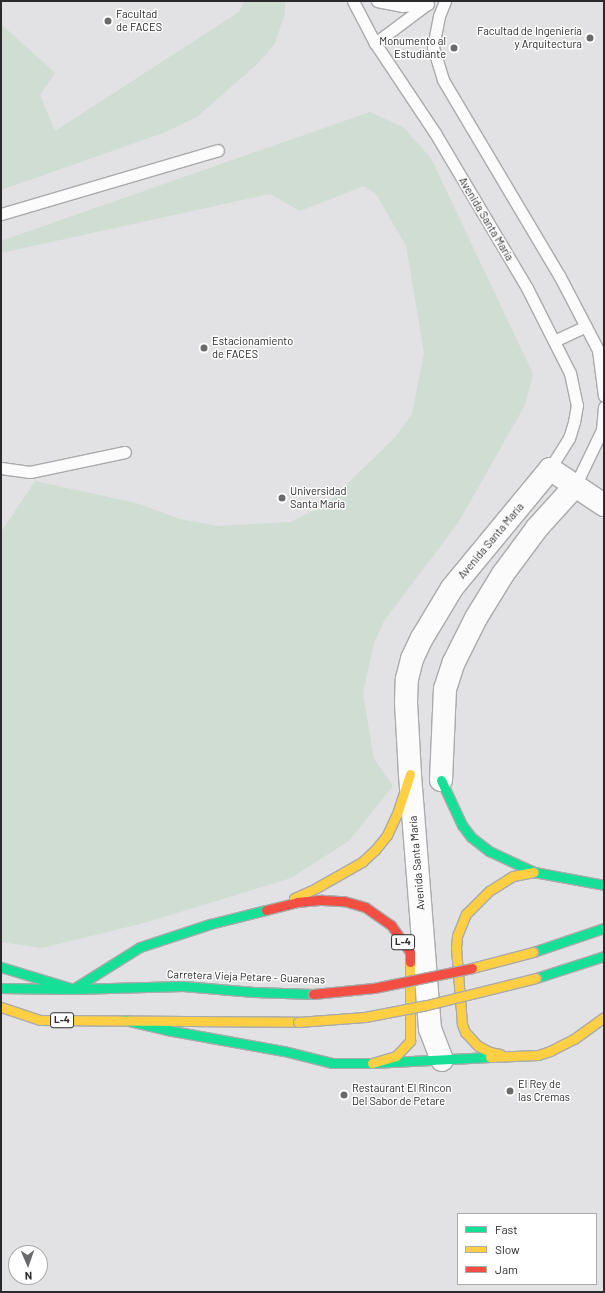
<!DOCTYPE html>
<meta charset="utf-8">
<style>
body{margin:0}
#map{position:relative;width:605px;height:1293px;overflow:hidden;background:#e2e2e4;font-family:Barlow,sans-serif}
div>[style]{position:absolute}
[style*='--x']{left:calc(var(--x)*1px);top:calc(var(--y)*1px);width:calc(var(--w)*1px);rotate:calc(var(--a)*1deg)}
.green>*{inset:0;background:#cfddd2}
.roads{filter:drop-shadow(1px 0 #a9aaab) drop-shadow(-1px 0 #a9aaab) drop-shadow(0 1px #a9aaab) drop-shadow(0 -1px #a9aaab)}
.lane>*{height:11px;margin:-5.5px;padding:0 5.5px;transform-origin:5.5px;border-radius:5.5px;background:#fbfbfb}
.street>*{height:22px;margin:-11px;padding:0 11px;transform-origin:11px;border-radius:11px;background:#fbfbfb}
.fast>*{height:9px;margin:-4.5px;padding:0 4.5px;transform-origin:4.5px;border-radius:4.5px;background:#16e098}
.slow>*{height:9px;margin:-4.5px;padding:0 4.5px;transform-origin:4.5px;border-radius:4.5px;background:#ffcf43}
.jam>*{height:9px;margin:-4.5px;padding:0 4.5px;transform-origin:4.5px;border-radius:4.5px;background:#f24e42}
.bridges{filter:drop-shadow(1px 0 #a9aaab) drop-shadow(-1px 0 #a9aaab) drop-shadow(0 1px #a9aaab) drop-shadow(0 -1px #a9aaab)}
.slow-bridge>*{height:9px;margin:-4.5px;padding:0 4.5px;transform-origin:4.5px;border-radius:4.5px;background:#ffcf43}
.jam-bridge>*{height:9px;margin:-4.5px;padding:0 4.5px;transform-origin:4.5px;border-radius:4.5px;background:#f24e42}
.dots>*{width:11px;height:11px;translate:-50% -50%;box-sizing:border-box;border:2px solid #fff;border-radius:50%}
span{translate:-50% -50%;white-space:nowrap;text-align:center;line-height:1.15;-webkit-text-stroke:3px #fff;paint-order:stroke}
.shield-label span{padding:1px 3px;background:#fff;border:1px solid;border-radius:3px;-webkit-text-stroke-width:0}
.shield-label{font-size:10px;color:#2a2a2c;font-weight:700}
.poi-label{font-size:11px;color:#2a2a2c}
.left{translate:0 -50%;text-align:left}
.right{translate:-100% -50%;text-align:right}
.street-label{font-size:11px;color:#2a2a2c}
.frame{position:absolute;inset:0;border:2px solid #2a2a2c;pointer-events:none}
.legend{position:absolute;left:457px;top:1213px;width:140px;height:72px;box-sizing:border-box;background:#fff;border:1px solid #aaaaab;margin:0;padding:5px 7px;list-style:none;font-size:12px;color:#2a2a2c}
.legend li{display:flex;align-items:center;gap:8px;height:20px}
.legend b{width:20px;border:1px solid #aaaaab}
.north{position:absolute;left:8px;top:1245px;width:40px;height:40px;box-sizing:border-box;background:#fff;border:1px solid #aaaaab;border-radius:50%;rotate:178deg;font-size:11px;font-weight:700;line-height:16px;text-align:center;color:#2a2a2c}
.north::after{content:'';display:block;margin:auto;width:14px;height:18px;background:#6a6a6c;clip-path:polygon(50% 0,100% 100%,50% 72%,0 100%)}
</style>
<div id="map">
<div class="green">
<div style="clip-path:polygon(244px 1px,285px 1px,285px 14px,274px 45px,256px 65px,197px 117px,163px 133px,1px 190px,1px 24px,55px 73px,40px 95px,55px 131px,239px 12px)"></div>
<div style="clip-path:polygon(370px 112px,403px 127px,431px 158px,533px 374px,525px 405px,458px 523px,384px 621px,374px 643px,363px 693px,374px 759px,393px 786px,349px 841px,291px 878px,144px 923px,42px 948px,1px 942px,1px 532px,35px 481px,136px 503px,180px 519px,217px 526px,291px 522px,328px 503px,396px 436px,412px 414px,424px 353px,406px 246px,376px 194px,364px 186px,300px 211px,270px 194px,1px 253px,1px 241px)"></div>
</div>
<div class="roads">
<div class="lane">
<div style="--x:353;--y:1;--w:47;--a:62.4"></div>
<div style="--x:375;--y:43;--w:108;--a:56.3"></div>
<div style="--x:435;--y:133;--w:180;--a:59.3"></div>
<div style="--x:527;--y:288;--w:95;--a:63.2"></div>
<div style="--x:570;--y:373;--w:33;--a:78"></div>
<div style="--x:577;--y:405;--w:17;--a:100"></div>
<div style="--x:574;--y:422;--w:17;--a:107"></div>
<div style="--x:569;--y:438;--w:36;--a:122"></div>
<div style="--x:377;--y:1;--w:25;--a:11"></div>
<div style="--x:402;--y:6;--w:26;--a:-4"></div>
<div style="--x:445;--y:1;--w:16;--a:112"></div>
<div style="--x:439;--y:16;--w:32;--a:101"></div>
<div style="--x:433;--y:47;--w:34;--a:73"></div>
<div style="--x:443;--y:80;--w:227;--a:59.3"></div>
<div style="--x:559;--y:275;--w:85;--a:62.5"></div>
<div style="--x:598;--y:350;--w:46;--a:82.6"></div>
<div style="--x:375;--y:43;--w:64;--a:-36.7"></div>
<div style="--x:1;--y:214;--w:226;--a:-16.4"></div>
<div style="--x:554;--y:341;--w:35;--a:-25"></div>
<div style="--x:1;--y:468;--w:29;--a:8"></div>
<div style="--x:30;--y:472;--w:97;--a:-11.9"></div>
<div style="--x:575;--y:486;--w:62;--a:-64.3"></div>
<div style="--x:602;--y:430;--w:23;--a:-85"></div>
</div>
<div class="street">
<div style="--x:441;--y:780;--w:91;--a:-87.5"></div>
<div style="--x:445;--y:689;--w:28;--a:-72"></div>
<div style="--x:454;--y:662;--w:49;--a:-63.4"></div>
<div style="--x:476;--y:618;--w:52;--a:-58.5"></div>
<div style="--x:503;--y:574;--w:57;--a:-53.5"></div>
<div style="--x:537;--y:528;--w:57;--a:-47.9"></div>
<div style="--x:442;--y:1060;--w:33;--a:-111"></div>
<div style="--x:430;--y:1029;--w:256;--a:-94.5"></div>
<div style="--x:410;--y:774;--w:72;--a:-93.2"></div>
<div style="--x:406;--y:702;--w:23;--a:-88"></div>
<div style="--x:407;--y:679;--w:21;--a:-76"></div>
<div style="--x:412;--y:659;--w:23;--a:-65"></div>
<div style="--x:422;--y:638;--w:58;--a:-59"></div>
<div style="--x:452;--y:588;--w:154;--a:-50.5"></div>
<div style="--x:550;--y:469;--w:65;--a:33.7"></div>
</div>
<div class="fast">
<div style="--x:441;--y:780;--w:50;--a:65"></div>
<div style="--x:462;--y:825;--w:15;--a:53"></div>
<div style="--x:471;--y:837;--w:23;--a:38"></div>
<div style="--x:489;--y:851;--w:50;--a:25"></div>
<div style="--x:534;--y:872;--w:71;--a:10.5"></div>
<div style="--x:533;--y:952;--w:75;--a:-18.7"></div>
<div style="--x:1;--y:967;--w:75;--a:17"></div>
<div style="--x:73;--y:989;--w:110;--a:-1.6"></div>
<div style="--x:183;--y:986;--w:71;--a:4.8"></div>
<div style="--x:254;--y:992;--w:59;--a:1.9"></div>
<div style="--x:536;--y:978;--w:71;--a:-17.9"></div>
<div style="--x:1;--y:988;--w:72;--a:0.8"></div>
<div style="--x:73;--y:989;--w:79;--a:-32.1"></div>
<div style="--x:140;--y:947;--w:74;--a:-18.2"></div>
<div style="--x:210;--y:924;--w:58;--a:-14"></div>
<div style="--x:125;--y:1020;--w:43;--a:13.4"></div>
<div style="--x:167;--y:1030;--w:119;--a:10.2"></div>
<div style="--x:284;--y:1051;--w:49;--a:14"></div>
<div style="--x:332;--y:1063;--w:40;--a:0"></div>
<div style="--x:372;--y:1063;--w:118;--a:-2.9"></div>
</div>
<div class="slow">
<div style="--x:294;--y:898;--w:24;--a:-24"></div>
<div style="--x:316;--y:888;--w:53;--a:-29.5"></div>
<div style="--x:362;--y:862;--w:18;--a:-43"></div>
<div style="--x:375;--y:850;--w:19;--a:-51"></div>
<div style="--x:387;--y:835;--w:23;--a:-65"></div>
<div style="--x:397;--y:814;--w:42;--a:-72"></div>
<div style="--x:1;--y:1007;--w:41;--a:18.4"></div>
<div style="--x:40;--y:1020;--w:258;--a:0.4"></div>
<div style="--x:500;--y:1054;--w:10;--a:-169"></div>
<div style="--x:490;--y:1052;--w:13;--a:-153"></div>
<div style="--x:478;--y:1046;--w:19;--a:-133"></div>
<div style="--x:465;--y:1032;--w:9;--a:-111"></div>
<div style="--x:462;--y:1024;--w:76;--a:-94.5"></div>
<div style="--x:456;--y:948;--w:12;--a:-85"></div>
<div style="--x:457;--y:936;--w:24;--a:-68"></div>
<div style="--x:466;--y:914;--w:33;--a:-45"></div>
<div style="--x:489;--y:891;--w:28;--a:-32"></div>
<div style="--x:513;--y:876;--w:21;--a:-11"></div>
<div style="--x:490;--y:1057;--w:48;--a:-2.4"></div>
<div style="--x:538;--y:1055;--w:13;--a:-18"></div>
<div style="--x:550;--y:1051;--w:27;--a:-27"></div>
<div style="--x:574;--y:1039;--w:37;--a:-36"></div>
<div style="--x:372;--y:1063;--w:25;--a:-16"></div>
<div style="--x:396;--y:1056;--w:21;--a:-47"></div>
<div style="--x:410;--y:1041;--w:79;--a:-90"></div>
</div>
<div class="jam">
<div style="--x:266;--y:910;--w:32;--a:-14"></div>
<div style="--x:297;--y:902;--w:25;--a:-5"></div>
<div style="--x:322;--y:900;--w:22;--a:3"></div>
<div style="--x:344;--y:901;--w:22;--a:16"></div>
<div style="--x:365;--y:907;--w:32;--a:35"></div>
<div style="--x:391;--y:925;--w:33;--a:55"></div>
<div style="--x:410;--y:952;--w:10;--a:90"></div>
</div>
</div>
<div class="bridges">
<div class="slow-bridge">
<div style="--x:472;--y:968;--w:63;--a:-14.7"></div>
<div style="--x:298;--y:1022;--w:67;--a:-4.3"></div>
<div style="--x:365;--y:1017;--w:63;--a:-11"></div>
<div style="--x:427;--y:1005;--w:112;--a:-13.9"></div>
</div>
<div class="jam-bridge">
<div style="--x:313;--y:994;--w:61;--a:-5.6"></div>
<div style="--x:374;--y:988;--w:100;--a:-11.5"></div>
</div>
</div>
<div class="dots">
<div style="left:108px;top:21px;background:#6a6a6c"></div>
<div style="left:590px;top:38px;background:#6a6a6c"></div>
<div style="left:454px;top:48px;background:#6a6a6c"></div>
<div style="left:204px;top:348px;background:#6a6a6c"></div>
<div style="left:282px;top:498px;background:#6a6a6c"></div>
<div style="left:510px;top:1091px;background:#6a6a6c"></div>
<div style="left:344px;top:1095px;background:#6a6a6c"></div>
</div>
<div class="shield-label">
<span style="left:403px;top:942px">L-4</span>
<span style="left:62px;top:1020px">L-4</span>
</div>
<div class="poi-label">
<span class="left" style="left:116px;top:21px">Facultad<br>de FACES</span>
<span class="right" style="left:582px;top:38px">Facultad de Ingeniería<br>y Arquitectura</span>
<span class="right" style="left:446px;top:48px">Monumento al<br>Estudiante</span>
<span class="left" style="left:212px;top:348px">Estacionamiento<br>de FACES</span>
<span class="left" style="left:290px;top:498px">Universidad<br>Santa María</span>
<span class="left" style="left:518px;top:1091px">El Rey de<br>las Cremas</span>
<span class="left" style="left:352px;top:1095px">Restaurant El Rincon<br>Del Sabor de Petare</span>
</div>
<div class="street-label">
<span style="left:486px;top:219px;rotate:59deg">Avenida Santa María</span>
<span style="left:491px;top:541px;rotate:-50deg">Avenida Santa María</span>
<span style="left:417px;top:863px;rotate:-95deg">Avenida Santa María</span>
<span style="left:246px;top:977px;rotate:2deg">Carretera Vieja Petare - Guarenas</span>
</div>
<div class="frame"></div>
<ul class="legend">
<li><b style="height:5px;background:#16e098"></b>Fast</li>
<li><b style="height:5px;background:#ffcf43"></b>Slow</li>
<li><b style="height:5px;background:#f24e42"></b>Jam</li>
</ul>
<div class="north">N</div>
</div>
